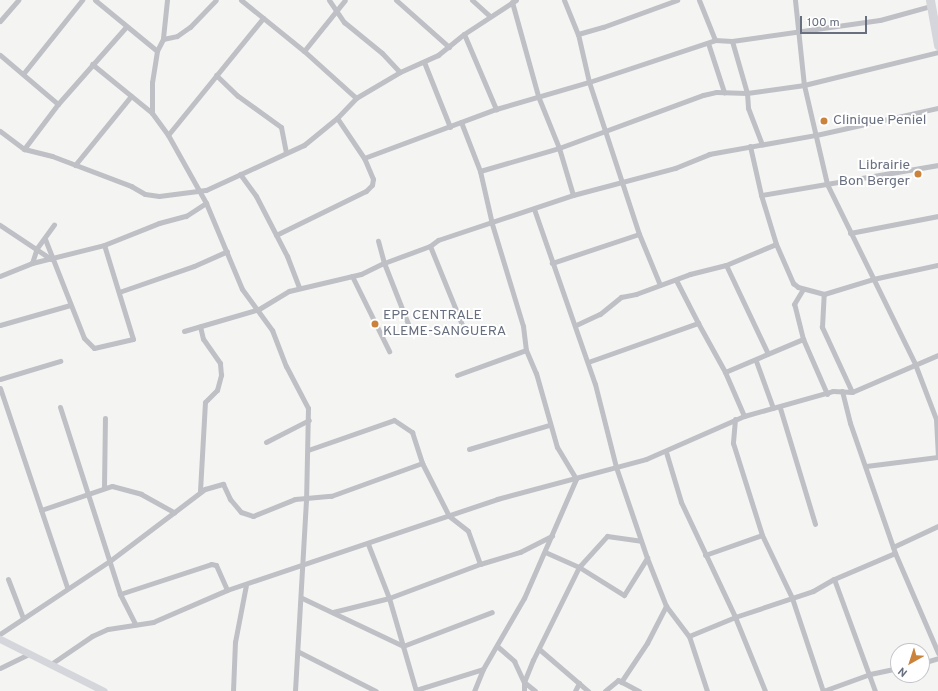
<!DOCTYPE html>
<style>
body{margin:0}
#map{position:relative;width:938px;height:691px;overflow:hidden;background:#f4f5f2;font-family:Overpass,sans-serif}
div>[style]{position:absolute}
[style*='--x']{left:calc(var(--x)*1px);top:calc(var(--y)*1px);width:calc(var(--w)*1px);rotate:calc(var(--a)*1deg)}
.street>*{height:5px;margin:-2.5px;padding:0 2.5px;transform-origin:2.5px;border-radius:2.5px;background:#bfc0c5}
.secondary>*{height:7px;margin:-3.5px;padding:0 3.5px;transform-origin:3.5px;border-radius:3.5px;background:#d5d6db}
.highway>*{height:9px;margin:-4.5px;padding:0 4.5px;transform-origin:4.5px;border-radius:4.5px;background:#d5d6db}
.dots>*{width:11px;height:11px;translate:-50% -50%;box-sizing:border-box;border:2px solid #fff;border-radius:50%}
span{translate:-50% -50%;white-space:nowrap;text-align:center;line-height:1.15;-webkit-text-stroke:4px #fff;paint-order:stroke}
.poi-label{font-size:14px;color:#686f7f}
.left{translate:0 -50%;text-align:left}
.right{translate:-100% -50%;text-align:right}
.north{position:absolute;left:890px;top:643px;width:40px;height:40px;box-sizing:border-box;background:#fff;border:1px solid #c3c5cc;border-radius:50%;rotate:219deg;font-size:11px;font-weight:700;line-height:16px;text-align:center;color:#686f7f}
.north::after{content:'';display:block;margin:auto;width:14px;height:18px;background:#cb823b;clip-path:polygon(50% 0,100% 100%,50% 72%,0 100%)}
.scale{position:absolute;left:800px;top:16px;width:67px;height:18px;box-sizing:border-box;border:2px solid #686f7f;border-top:0;padding-left:5px;font-size:12px;line-height:14px;white-space:nowrap;color:#686f7f;-webkit-text-stroke:3px #fff;paint-order:stroke}
</style>
<div id="map">
<div class="street">
<div style="--x:95;--y:0;--w:80;--a:39.4"></div>
<div style="--x:167;--y:0;--w:39;--a:96"></div>
<div style="--x:163;--y:39;--w:13;--a:117"></div>
<div style="--x:157;--y:51;--w:31;--a:99"></div>
<div style="--x:152;--y:82;--w:31;--a:90"></div>
<div style="--x:152;--y:113;--w:27;--a:54"></div>
<div style="--x:168;--y:135;--w:78;--a:60.8"></div>
<div style="--x:206;--y:203;--w:93;--a:67.3"></div>
<div style="--x:242;--y:289;--w:51;--a:53.8"></div>
<div style="--x:272;--y:330;--w:39;--a:69"></div>
<div style="--x:286;--y:366;--w:47;--a:62.4"></div>
<div style="--x:308;--y:408;--w:92;--a:91.2"></div>
<div style="--x:306;--y:500;--w:191;--a:93.3"></div>
<div style="--x:241;--y:0;--w:81;--a:39"></div>
<div style="--x:304;--y:51;--w:70;--a:42.1"></div>
<div style="--x:329;--y:0;--w:27;--a:56"></div>
<div style="--x:344;--y:22;--w:49;--a:39.2"></div>
<div style="--x:382;--y:53;--w:26;--a:47"></div>
<div style="--x:396;--y:0;--w:71;--a:41.6"></div>
<div style="--x:472;--y:0;--w:24;--a:42"></div>
<div style="--x:564;--y:0;--w:37;--a:68"></div>
<div style="--x:578;--y:34;--w:49;--a:77.1"></div>
<div style="--x:589;--y:82;--w:133;--a:-18.4"></div>
<div style="--x:715;--y:40;--w:17;--a:3"></div>
<div style="--x:732;--y:41;--w:149;--a:-8.1"></div>
<div style="--x:880;--y:20;--w:53;--a:-15.4"></div>
<div style="--x:699;--y:0;--w:43;--a:68.2"></div>
<div style="--x:795;--y:0;--w:85;--a:84"></div>
<div style="--x:804;--y:85;--w:102;--a:76.9"></div>
<div style="--x:827;--y:184;--w:200;--a:63.9"></div>
<div style="--x:915;--y:364;--w:59;--a:69.1"></div>
<div style="--x:936;--y:419;--w:38;--a:87"></div>
<div style="--x:512;--y:2;--w:98;--a:74.5"></div>
<div style="--x:538;--y:96;--w:56;--a:68"></div>
<div style="--x:559;--y:148;--w:49;--a:73.4"></div>
<div style="--x:0;--y:21;--w:28;--a:-49"></div>
<div style="--x:464;--y:34;--w:82;--a:66.9"></div>
<div style="--x:578;--y:34;--w:26;--a:-16"></div>
<div style="--x:603;--y:27;--w:79;--a:-20"></div>
<div style="--x:163;--y:39;--w:14;--a:-12"></div>
<div style="--x:177;--y:36;--w:16;--a:-35"></div>
<div style="--x:190;--y:27;--w:37;--a:-46"></div>
<div style="--x:732;--y:41;--w:54;--a:73.9"></div>
<div style="--x:747;--y:93;--w:15;--a:86"></div>
<div style="--x:748;--y:108;--w:39;--a:69"></div>
<div style="--x:708;--y:43;--w:52;--a:71.9"></div>
<div style="--x:304;--y:51;--w:65;--a:-51.2"></div>
<div style="--x:0;--y:55;--w:76;--a:40.2"></div>
<div style="--x:424;--y:62;--w:70;--a:68.2"></div>
<div style="--x:92;--y:64;--w:77;--a:39.2"></div>
<div style="--x:23;--y:74;--w:95;--a:-51.4"></div>
<div style="--x:216;--y:75;--w:30;--a:44"></div>
<div style="--x:238;--y:96;--w:53;--a:35.8"></div>
<div style="--x:281;--y:127;--w:25;--a:79"></div>
<div style="--x:461;--y:122;--w:53;--a:68.8"></div>
<div style="--x:480;--y:171;--w:54;--a:77.2"></div>
<div style="--x:492;--y:224;--w:107;--a:73.1"></div>
<div style="--x:523;--y:326;--w:24;--a:83"></div>
<div style="--x:526;--y:350;--w:25;--a:67"></div>
<div style="--x:536;--y:373;--w:77;--a:74.2"></div>
<div style="--x:557;--y:447;--w:37;--a:59"></div>
<div style="--x:576;--y:479;--w:130;--a:113.6"></div>
<div style="--x:524;--y:598;--w:82;--a:120"></div>
<div style="--x:483;--y:669;--w:24;--a:112"></div>
<div style="--x:0;--y:131;--w:30;--a:37"></div>
<div style="--x:24;--y:149;--w:29;--a:14"></div>
<div style="--x:52;--y:156;--w:85;--a:20.8"></div>
<div style="--x:131;--y:186;--w:16;--a:30"></div>
<div style="--x:145;--y:194;--w:14;--a:8"></div>
<div style="--x:159;--y:196;--w:47;--a:-7.3"></div>
<div style="--x:206;--y:190;--w:108;--a:-24.7"></div>
<div style="--x:304;--y:145;--w:43;--a:-39.3"></div>
<div style="--x:337;--y:118;--w:28;--a:-46"></div>
<div style="--x:356;--y:98;--w:51;--a:-30.6"></div>
<div style="--x:400;--y:72;--w:42;--a:-24.1"></div>
<div style="--x:438;--y:55;--w:33;--a:-39"></div>
<div style="--x:464;--y:34;--w:62;--a:-33.2"></div>
<div style="--x:168;--y:135;--w:151;--a:-50.9"></div>
<div style="--x:750;--y:146;--w:50;--a:77.3"></div>
<div style="--x:761;--y:195;--w:180;--a:-9.6"></div>
<div style="--x:24;--y:149;--w:56;--a:-52.9"></div>
<div style="--x:58;--y:104;--w:103;--a:-48.6"></div>
<div style="--x:364;--y:158;--w:141;--a:-20.4"></div>
<div style="--x:496;--y:109;--w:97;--a:-16.2"></div>
<div style="--x:589;--y:82;--w:160;--a:71.8"></div>
<div style="--x:639;--y:234;--w:92;--a:161.6"></div>
<div style="--x:75;--y:165;--w:89;--a:-50.9"></div>
<div style="--x:480;--y:171;--w:82;--a:-16.2"></div>
<div style="--x:559;--y:148;--w:153;--a:-20.2"></div>
<div style="--x:703;--y:95;--w:13;--a:-13"></div>
<div style="--x:716;--y:92;--w:31;--a:2"></div>
<div style="--x:747;--y:93;--w:58;--a:-8"></div>
<div style="--x:804;--y:85;--w:138;--a:-13.8"></div>
<div style="--x:240;--y:174;--w:27;--a:54"></div>
<div style="--x:256;--y:196;--w:68;--a:62.7"></div>
<div style="--x:287;--y:256;--w:34;--a:69"></div>
<div style="--x:534;--y:209;--w:185;--a:70.8"></div>
<div style="--x:595;--y:384;--w:86;--a:75.8"></div>
<div style="--x:616;--y:467;--w:96;--a:71.2"></div>
<div style="--x:647;--y:558;--w:52;--a:68.4"></div>
<div style="--x:666;--y:606;--w:38;--a:53"></div>
<div style="--x:689;--y:636;--w:58;--a:71.9"></div>
<div style="--x:0;--y:225;--w:61;--a:33.7"></div>
<div style="--x:850;--y:233;--w:90;--a:-10.9"></div>
<div style="--x:639;--y:234;--w:55;--a:67.6"></div>
<div style="--x:276;--y:235;--w:100;--a:-26.1"></div>
<div style="--x:366;--y:191;--w:8;--a:-45"></div>
<div style="--x:372;--y:185;--w:6;--a:-81"></div>
<div style="--x:373;--y:179;--w:23;--a:-113"></div>
<div style="--x:364;--y:158;--w:48;--a:-124"></div>
<div style="--x:45;--y:239;--w:106;--a:68.5"></div>
<div style="--x:84;--y:338;--w:14;--a:45"></div>
<div style="--x:94;--y:348;--w:40;--a:-13"></div>
<div style="--x:133;--y:339;--w:98;--a:-107.1"></div>
<div style="--x:776;--y:244;--w:43;--a:66.4"></div>
<div style="--x:793;--y:283;--w:6;--a:39"></div>
<div style="--x:798;--y:287;--w:27;--a:15"></div>
<div style="--x:430;--y:246;--w:93;--a:67.9"></div>
<div style="--x:32;--y:263;--w:16;--a:-72"></div>
<div style="--x:37;--y:248;--w:29;--a:-54"></div>
<div style="--x:726;--y:265;--w:98;--a:64.7"></div>
<div style="--x:0;--y:276;--w:35;--a:-22"></div>
<div style="--x:32;--y:263;--w:74;--a:-14"></div>
<div style="--x:104;--y:245;--w:59;--a:-21.8"></div>
<div style="--x:159;--y:223;--w:28;--a:-15"></div>
<div style="--x:186;--y:216;--w:24;--a:-33"></div>
<div style="--x:352;--y:276;--w:84;--a:63.7"></div>
<div style="--x:676;--y:280;--w:48;--a:62.9"></div>
<div style="--x:119;--y:292;--w:79;--a:-19.1"></div>
<div style="--x:194;--y:266;--w:36;--a:-24"></div>
<div style="--x:0;--y:325;--w:73;--a:-15.9"></div>
<div style="--x:576;--y:325;--w:26;--a:-25"></div>
<div style="--x:600;--y:314;--w:27;--a:-39"></div>
<div style="--x:621;--y:297;--w:15;--a:-11"></div>
<div style="--x:636;--y:294;--w:58;--a:-20.3"></div>
<div style="--x:690;--y:274;--w:37;--a:-14"></div>
<div style="--x:726;--y:265;--w:54;--a:-22.8"></div>
<div style="--x:776;--y:244;--w:51;--a:-107"></div>
<div style="--x:184;--y:331;--w:78;--a:-16.3"></div>
<div style="--x:259;--y:309;--w:35;--a:-31"></div>
<div style="--x:289;--y:291;--w:74;--a:-13.3"></div>
<div style="--x:361;--y:274;--w:25;--a:-26"></div>
<div style="--x:384;--y:263;--w:23;--a:-105"></div>
<div style="--x:412;--y:334;--w:76;--a:-111.5"></div>
<div style="--x:384;--y:263;--w:49;--a:-20.3"></div>
<div style="--x:430;--y:246;--w:10;--a:-37"></div>
<div style="--x:438;--y:240;--w:142;--a:-18.4"></div>
<div style="--x:573;--y:195;--w:106;--a:-14.8"></div>
<div style="--x:675;--y:168;--w:37;--a:-22"></div>
<div style="--x:709;--y:154;--w:109;--a:-10.1"></div>
<div style="--x:816;--y:135;--w:125;--a:-12.5"></div>
<div style="--x:803;--y:339;--w:36;--a:-104"></div>
<div style="--x:794;--y:304;--w:17;--a:-59"></div>
<div style="--x:756;--y:361;--w:50;--a:70.1"></div>
<div style="--x:588;--y:362;--w:117;--a:-19.5"></div>
<div style="--x:698;--y:323;--w:56;--a:61.1"></div>
<div style="--x:725;--y:372;--w:48;--a:66.6"></div>
<div style="--x:725;--y:372;--w:85;--a:-22.9"></div>
<div style="--x:803;--y:339;--w:60;--a:66.4"></div>
<div style="--x:457;--y:375;--w:73;--a:-19.9"></div>
<div style="--x:0;--y:379;--w:63;--a:-16.7"></div>
<div style="--x:0;--y:388;--w:210;--a:71.4"></div>
<div style="--x:842;--y:391;--w:33;--a:76"></div>
<div style="--x:850;--y:423;--w:138;--a:70.9"></div>
<div style="--x:895;--y:553;--w:109;--a:66.7"></div>
<div style="--x:852;--y:392;--w:72;--a:-114.8"></div>
<div style="--x:822;--y:327;--w:33;--a:-87"></div>
<div style="--x:824;--y:294;--w:51;--a:-17"></div>
<div style="--x:873;--y:279;--w:66;--a:-12.2"></div>
<div style="--x:60;--y:407;--w:196;--a:72.2"></div>
<div style="--x:120;--y:594;--w:34;--a:63"></div>
<div style="--x:780;--y:408;--w:121;--a:73.2"></div>
<div style="--x:735;--y:419;--w:24;--a:95"></div>
<div style="--x:733;--y:443;--w:96;--a:72.5"></div>
<div style="--x:762;--y:535;--w:70;--a:64.5"></div>
<div style="--x:792;--y:598;--w:98;--a:71.6"></div>
<div style="--x:266;--y:442;--w:48;--a:-27.1"></div>
<div style="--x:469;--y:449;--w:84;--a:-16.7"></div>
<div style="--x:308;--y:450;--w:91;--a:-19.2"></div>
<div style="--x:394;--y:420;--w:22;--a:34"></div>
<div style="--x:412;--y:432;--w:33;--a:72"></div>
<div style="--x:422;--y:463;--w:59;--a:63"></div>
<div style="--x:449;--y:516;--w:24;--a:38"></div>
<div style="--x:468;--y:531;--w:35;--a:70"></div>
<div style="--x:480;--y:564;--w:42;--a:-16.7"></div>
<div style="--x:520;--y:552;--w:36;--a:-27"></div>
<div style="--x:666;--y:452;--w:52;--a:73.3"></div>
<div style="--x:681;--y:502;--w:127;--a:64.8"></div>
<div style="--x:735;--y:617;--w:80;--a:67.9"></div>
<div style="--x:866;--y:466;--w:73;--a:-7.1"></div>
<div style="--x:104;--y:487;--w:69;--a:-89.2"></div>
<div style="--x:200;--y:491;--w:89;--a:-86.8"></div>
<div style="--x:205;--y:402;--w:17;--a:-45"></div>
<div style="--x:217;--y:390;--w:16;--a:-75"></div>
<div style="--x:221;--y:375;--w:12;--a:-95"></div>
<div style="--x:220;--y:363;--w:29;--a:-125"></div>
<div style="--x:203;--y:339;--w:13;--a:-103"></div>
<div style="--x:41;--y:510;--w:75;--a:-18.7"></div>
<div style="--x:112;--y:486;--w:30;--a:15"></div>
<div style="--x:141;--y:494;--w:38;--a:29"></div>
<div style="--x:368;--y:544;--w:58;--a:68.7"></div>
<div style="--x:389;--y:598;--w:97;--a:73.8"></div>
<div style="--x:893;--y:547;--w:50;--a:-25"></div>
<div style="--x:545;--y:552;--w:37;--a:24"></div>
<div style="--x:579;--y:567;--w:53;--a:31.9"></div>
<div style="--x:624;--y:595;--w:44;--a:-58.1"></div>
<div style="--x:705;--y:555;--w:60;--a:-19.3"></div>
<div style="--x:8;--y:579;--w:42;--a:69"></div>
<div style="--x:834;--y:579;--w:119;--a:69.9"></div>
<div style="--x:120;--y:594;--w:96;--a:-18.2"></div>
<div style="--x:211;--y:564;--w:5;--a:11"></div>
<div style="--x:216;--y:565;--w:27;--a:66"></div>
<div style="--x:302;--y:598;--w:112;--a:25.4"></div>
<div style="--x:403;--y:646;--w:95;--a:-20.9"></div>
<div style="--x:333;--y:612;--w:58;--a:-14"></div>
<div style="--x:389;--y:598;--w:97;--a:-20.5"></div>
<div style="--x:0;--y:634;--w:133;--a:-33.7"></div>
<div style="--x:111;--y:560;--w:118;--a:-37.1"></div>
<div style="--x:205;--y:489;--w:19;--a:-16"></div>
<div style="--x:223;--y:484;--w:17;--a:65"></div>
<div style="--x:230;--y:499;--w:17;--a:50"></div>
<div style="--x:241;--y:512;--w:13;--a:18"></div>
<div style="--x:253;--y:516;--w:45;--a:-22"></div>
<div style="--x:295;--y:499;--w:36;--a:-5"></div>
<div style="--x:331;--y:496;--w:97;--a:-19.9"></div>
<div style="--x:689;--y:636;--w:50;--a:-22.4"></div>
<div style="--x:735;--y:617;--w:82;--a:-18.4"></div>
<div style="--x:813;--y:591;--w:24;--a:-30"></div>
<div style="--x:834;--y:579;--w:66;--a:-23.1"></div>
<div style="--x:497;--y:646;--w:23;--a:41"></div>
<div style="--x:514;--y:661;--w:23;--a:65"></div>
<div style="--x:524;--y:682;--w:14;--a:39"></div>
<div style="--x:539;--y:649;--w:65;--a:40.6"></div>
<div style="--x:299;--y:652;--w:86;--a:26.9"></div>
<div style="--x:922;--y:663;--w:17;--a:-17"></div>
<div style="--x:51;--y:664;--w:50;--a:-34.3"></div>
<div style="--x:92;--y:636;--w:17;--a:-24"></div>
<div style="--x:108;--y:629;--w:46;--a:-8.8"></div>
<div style="--x:153;--y:622;--w:81;--a:-23.4"></div>
<div style="--x:227;--y:590;--w:285;--a:-18.6"></div>
<div style="--x:497;--y:499;--w:154;--a:-15"></div>
<div style="--x:646;--y:459;--w:107;--a:-23.7"></div>
<div style="--x:744;--y:416;--w:92;--a:-15.7"></div>
<div style="--x:833;--y:391;--w:19;--a:3"></div>
<div style="--x:852;--y:392;--w:94;--a:-23.3"></div>
<div style="--x:0;--y:668;--w:32;--a:-26"></div>
<div style="--x:621;--y:682;--w:47;--a:-56.3"></div>
<div style="--x:647;--y:643;--w:42;--a:-62.8"></div>
<div style="--x:416;--y:690;--w:70;--a:-17.4"></div>
<div style="--x:233;--y:691;--w:49;--a:-87.7"></div>
<div style="--x:235;--y:642;--w:58;--a:-79.1"></div>
<div style="--x:524;--y:691;--w:9;--a:-90"></div>
<div style="--x:524;--y:682;--w:24;--a:-68"></div>
<div style="--x:533;--y:660;--w:104;--a:-63.7"></div>
<div style="--x:579;--y:567;--w:42;--a:-47.9"></div>
<div style="--x:607;--y:536;--w:34;--a:8"></div>
<div style="--x:575;--y:691;--w:9;--a:-63"></div>
<div style="--x:605;--y:691;--w:17;--a:-40"></div>
<div style="--x:618;--y:680;--w:24;--a:28"></div>
<div style="--x:823;--y:691;--w:50;--a:-19.9"></div>
<div style="--x:870;--y:674;--w:29;--a:-12"></div>
</div>
<div class="secondary">
<div style="--x:0;--y:639;--w:116;--a:26.6"></div>
</div>
<div class="highway">
<div style="--x:930;--y:0;--w:46;--a:79.9"></div>
</div>
<div class="dots">
<div style="left:824px;top:121px;background:#cb823b"></div>
<div style="left:918px;top:174px;background:#cb823b"></div>
<div style="left:375px;top:324px;background:#cb823b"></div>
</div>
<div class="poi-label">
<span class="left" style="left:833px;top:121px">Clinique Peniel</span>
<span class="right" style="left:910px;top:174px">Librairie<br>Bon Berger</span>
<span class="left" style="left:383px;top:324px">EPP CENTRALE<br>KLEME-SANGUERA</span>
</div>
<div class="north">N</div>
<div class="scale">100 m</div>
</div>
